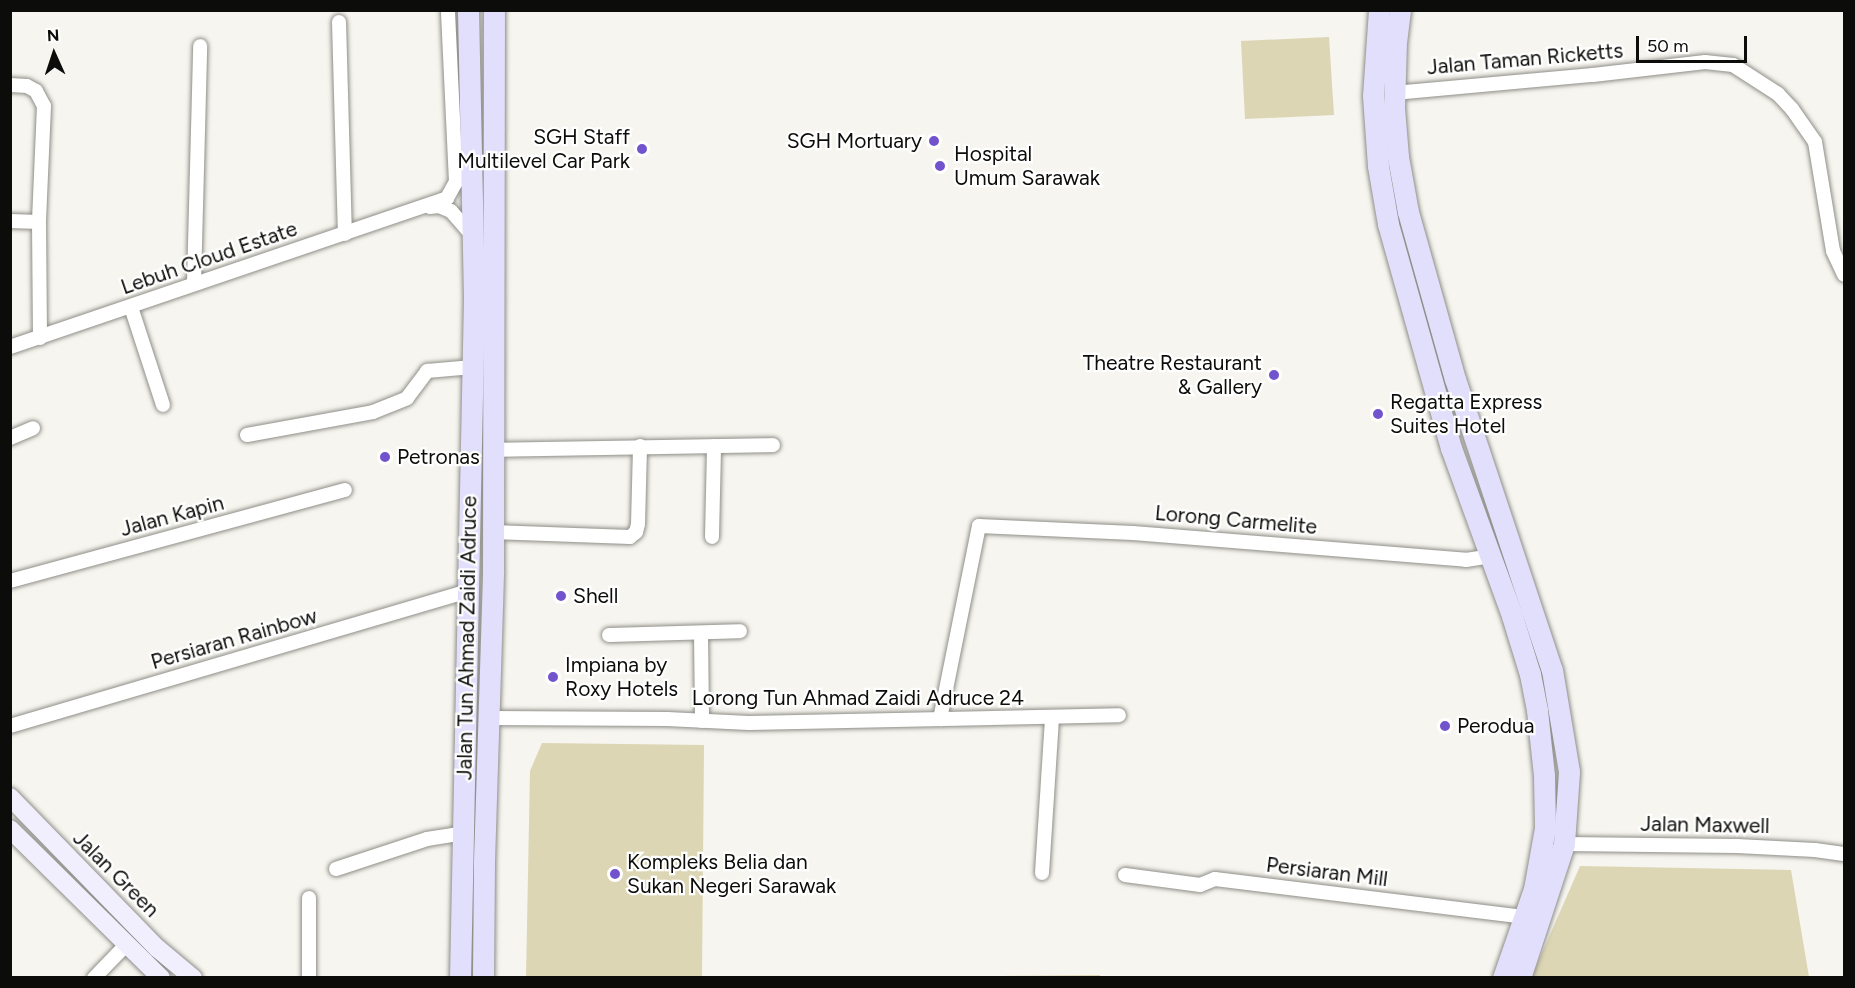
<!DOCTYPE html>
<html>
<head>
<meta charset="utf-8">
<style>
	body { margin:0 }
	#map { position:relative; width:1855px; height:988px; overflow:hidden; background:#f6f5ef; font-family:Figtree,sans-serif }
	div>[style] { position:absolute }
	.green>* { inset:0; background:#dcd6b5 }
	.roads { filter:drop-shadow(0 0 2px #8f8e88) drop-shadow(0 0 2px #8f8e88) }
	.street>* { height:14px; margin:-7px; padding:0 7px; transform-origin:7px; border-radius:7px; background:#fff }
	.secondary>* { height:18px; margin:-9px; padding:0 9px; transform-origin:9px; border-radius:9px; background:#f1effe }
	.primary>* { height:21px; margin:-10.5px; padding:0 10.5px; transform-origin:10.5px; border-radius:10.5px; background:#e2dffc }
	.dots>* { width:16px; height:16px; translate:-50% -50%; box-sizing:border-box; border:3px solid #fff; border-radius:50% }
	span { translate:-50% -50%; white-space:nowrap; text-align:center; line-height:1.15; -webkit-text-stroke:4.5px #fff; paint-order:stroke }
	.street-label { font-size:21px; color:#0c0c0a }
	.poi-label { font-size:21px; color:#0c0c0a }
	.right { translate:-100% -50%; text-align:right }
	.left { translate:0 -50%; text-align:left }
	.frame { position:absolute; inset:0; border:12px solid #0c0c0a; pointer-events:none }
	.north { position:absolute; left:24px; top:24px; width:60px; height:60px; -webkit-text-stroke:4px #fff; paint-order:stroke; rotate:357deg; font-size:16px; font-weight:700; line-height:24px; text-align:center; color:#0c0c0a }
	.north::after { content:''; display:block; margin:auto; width:21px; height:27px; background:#0c0c0a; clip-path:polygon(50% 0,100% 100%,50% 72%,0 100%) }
	.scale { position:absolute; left:1636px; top:36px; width:111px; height:27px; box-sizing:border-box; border:3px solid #0c0c0a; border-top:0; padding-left:8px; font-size:18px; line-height:21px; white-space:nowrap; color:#0c0c0a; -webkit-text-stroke:4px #fff; paint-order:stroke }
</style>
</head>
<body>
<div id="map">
	<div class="green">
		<i style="clip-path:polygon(1329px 37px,1334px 115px,1245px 119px,1241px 41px)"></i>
		<i style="clip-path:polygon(542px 743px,704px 745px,702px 977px,526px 977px,530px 771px)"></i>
		<i style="clip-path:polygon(1580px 866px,1791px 870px,1809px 977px,1531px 978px)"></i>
		<i style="clip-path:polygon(1100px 975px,1100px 978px,1001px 977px,1002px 976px)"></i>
	</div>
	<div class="roads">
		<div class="street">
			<i style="left:339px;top:22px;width:212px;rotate:88.4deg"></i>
			<i style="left:10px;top:85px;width:17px;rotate:3deg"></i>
			<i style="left:27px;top:86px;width:10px;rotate:29deg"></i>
			<i style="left:36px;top:91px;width:17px;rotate:62deg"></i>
			<i style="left:44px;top:106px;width:116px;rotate:92.5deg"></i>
			<i style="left:39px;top:222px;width:116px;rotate:89.5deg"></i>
			<i style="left:1394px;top:93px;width:200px;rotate:-5.2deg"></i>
			<i style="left:1593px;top:75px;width:113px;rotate:-6.6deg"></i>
			<i style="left:1705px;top:62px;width:28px;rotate:6deg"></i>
			<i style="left:1733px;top:65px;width:54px;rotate:32.8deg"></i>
			<i style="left:1778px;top:94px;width:21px;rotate:47deg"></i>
			<i style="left:1792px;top:109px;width:40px;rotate:55.1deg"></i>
			<i style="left:1815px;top:142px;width:110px;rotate:80.6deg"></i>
			<i style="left:1833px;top:251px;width:26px;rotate:65deg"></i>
			<i style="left:430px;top:207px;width:9px;rotate:-6deg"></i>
			<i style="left:439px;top:206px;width:13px;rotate:23deg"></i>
			<i style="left:451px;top:211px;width:33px;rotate:49deg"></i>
			<i style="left:10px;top:221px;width:29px;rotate:2deg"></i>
			<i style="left:194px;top:283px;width:237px;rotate:-88.5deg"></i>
			<i style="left:131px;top:307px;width:103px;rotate:71.9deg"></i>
			<i style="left:10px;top:347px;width:462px;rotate:-18.8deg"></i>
			<i style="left:447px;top:198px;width:18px;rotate:-61deg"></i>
			<i style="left:456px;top:182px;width:172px;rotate:-92.7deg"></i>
			<i style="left:247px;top:435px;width:128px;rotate:-10.3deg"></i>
			<i style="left:373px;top:412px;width:37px;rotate:-22deg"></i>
			<i style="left:407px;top:398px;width:34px;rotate:-53deg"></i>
			<i style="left:427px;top:371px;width:46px;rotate:-5deg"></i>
			<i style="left:10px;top:438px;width:25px;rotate:-23deg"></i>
			<i style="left:492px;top:450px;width:281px;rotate:-1deg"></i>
			<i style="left:492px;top:532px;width:138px;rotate:2.1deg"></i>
			<i style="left:630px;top:537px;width:8px;rotate:-40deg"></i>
			<i style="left:636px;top:532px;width:8px;rotate:-76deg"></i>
			<i style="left:638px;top:524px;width:78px;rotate:-88.5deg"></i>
			<i style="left:712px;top:537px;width:91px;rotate:-88.7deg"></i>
			<i style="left:10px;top:581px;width:347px;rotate:-15.2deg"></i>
			<i style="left:701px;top:633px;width:88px;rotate:89.3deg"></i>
			<i style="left:609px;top:635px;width:131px;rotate:-1.7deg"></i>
			<i style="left:489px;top:718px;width:178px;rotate:0.3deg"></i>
			<i style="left:667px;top:719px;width:82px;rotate:2.8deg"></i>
			<i style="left:749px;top:723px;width:370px;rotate:-1.2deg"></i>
			<i style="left:940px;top:719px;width:197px;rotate:-78.6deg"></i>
			<i style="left:979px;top:526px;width:154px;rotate:2.6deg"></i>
			<i style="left:1133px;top:533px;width:334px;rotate:4.6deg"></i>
			<i style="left:1466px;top:560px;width:24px;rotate:-9deg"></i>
			<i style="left:10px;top:726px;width:477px;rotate:-16.4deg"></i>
			<i style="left:1564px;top:844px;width:173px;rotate:0.7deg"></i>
			<i style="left:1737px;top:846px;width:78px;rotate:2.9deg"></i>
			<i style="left:1815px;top:850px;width:29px;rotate:8deg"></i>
			<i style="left:336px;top:869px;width:96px;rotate:-18.2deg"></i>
			<i style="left:427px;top:839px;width:36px;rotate:-9deg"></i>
			<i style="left:1042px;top:873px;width:155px;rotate:-86.3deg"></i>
			<i style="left:1125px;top:875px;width:76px;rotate:7.6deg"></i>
			<i style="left:1200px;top:885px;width:16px;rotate:-22deg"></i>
			<i style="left:1215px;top:879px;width:311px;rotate:7deg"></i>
			<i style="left:94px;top:978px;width:46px;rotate:-45.9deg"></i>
			<i style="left:309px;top:978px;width:80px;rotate:-90deg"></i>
		</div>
		<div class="secondary">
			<i style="left:10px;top:797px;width:211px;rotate:45.8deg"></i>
			<i style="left:157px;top:948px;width:47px;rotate:39.8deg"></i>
			<i style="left:10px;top:829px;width:212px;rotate:44.6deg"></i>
		</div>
		<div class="primary">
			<i style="left:1379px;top:10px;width:86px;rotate:94deg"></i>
			<i style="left:1373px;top:96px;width:70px;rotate:85.9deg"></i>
			<i style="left:1378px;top:166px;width:59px;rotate:80.2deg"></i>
			<i style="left:1388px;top:224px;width:233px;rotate:74.3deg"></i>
			<i style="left:1451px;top:448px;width:179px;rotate:70deg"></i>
			<i style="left:1512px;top:616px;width:61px;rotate:72.8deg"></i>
			<i style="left:1530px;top:674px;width:37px;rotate:79deg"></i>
			<i style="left:1537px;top:710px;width:65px;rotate:83.9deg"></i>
			<i style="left:1544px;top:775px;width:53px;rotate:88.9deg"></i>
			<i style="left:1545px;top:828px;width:62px;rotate:100.2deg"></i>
			<i style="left:1534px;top:889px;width:94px;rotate:109.2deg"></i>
			<i style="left:1400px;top:10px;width:31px;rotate:97deg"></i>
			<i style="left:1396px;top:41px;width:67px;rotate:91.7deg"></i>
			<i style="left:1394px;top:108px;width:49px;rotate:85.3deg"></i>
			<i style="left:1398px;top:157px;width:56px;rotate:79.7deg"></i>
			<i style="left:1408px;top:212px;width:173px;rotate:74.3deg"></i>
			<i style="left:1455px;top:379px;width:307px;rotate:71.6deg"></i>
			<i style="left:1552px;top:670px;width:103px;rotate:80.5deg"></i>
			<i style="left:1569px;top:772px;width:72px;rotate:94deg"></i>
			<i style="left:1564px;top:844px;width:141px;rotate:108.2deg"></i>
			<i style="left:460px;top:978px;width:681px;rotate:-88.82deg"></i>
			<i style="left:474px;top:297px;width:287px;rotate:-91.2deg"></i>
			<i style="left:483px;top:978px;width:117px;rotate:-89.5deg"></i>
			<i style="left:484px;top:861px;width:291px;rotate:-88.2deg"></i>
			<i style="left:493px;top:570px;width:560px;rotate:-89.9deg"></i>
		</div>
	</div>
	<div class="dots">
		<i style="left:934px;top:141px;background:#7153cd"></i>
		<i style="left:642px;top:149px;background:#7153cd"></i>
		<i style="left:940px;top:166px;background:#7153cd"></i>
		<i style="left:1274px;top:375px;background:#7153cd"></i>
		<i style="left:1378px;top:414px;background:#7153cd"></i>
		<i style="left:385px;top:457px;background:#7153cd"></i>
		<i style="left:561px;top:596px;background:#7153cd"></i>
		<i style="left:553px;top:677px;background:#7153cd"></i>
		<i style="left:1445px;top:726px;background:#7153cd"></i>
		<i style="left:615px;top:874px;background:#7153cd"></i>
	</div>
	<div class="street-label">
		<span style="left:1525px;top:59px;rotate:-5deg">Jalan Taman Ricketts</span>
		<span style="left:209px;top:258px;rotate:-19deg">Lebuh Cloud Estate</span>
		<span style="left:172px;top:516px;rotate:-15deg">Jalan Kapin</span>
		<span style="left:1236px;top:520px;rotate:5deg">Lorong Carmelite</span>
		<span style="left:467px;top:638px;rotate:-89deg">Jalan Tun Ahmad Zaidi Adruce</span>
		<span style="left:234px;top:639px;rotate:-16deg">Persiaran Rainbow</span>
		<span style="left:858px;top:698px">Lorong Tun Ahmad Zaidi Adruce 24</span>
		<span style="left:1705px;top:825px;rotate:1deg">Jalan Maxwell</span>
		<span style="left:1327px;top:872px;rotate:7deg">Persiaran Mill</span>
		<span style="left:116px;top:874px;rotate:45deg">Jalan Green</span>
	</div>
	<div class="poi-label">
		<span class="right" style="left:630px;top:149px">SGH Staff<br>Multilevel Car Park</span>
		<span class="right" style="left:922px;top:141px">SGH Mortuary</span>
		<span class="left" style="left:954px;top:166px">Hospital<br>Umum Sarawak</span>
		<span class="right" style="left:1262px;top:375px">Theatre Restaurant<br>&amp; Gallery</span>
		<span class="left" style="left:1390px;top:414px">Regatta Express<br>Suites Hotel</span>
		<span class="left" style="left:397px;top:457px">Petronas</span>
		<span class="left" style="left:573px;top:596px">Shell</span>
		<span class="left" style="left:565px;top:677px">Impiana by<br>Roxy Hotels</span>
		<span class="left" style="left:1457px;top:726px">Perodua</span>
		<span class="left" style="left:627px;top:874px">Kompleks Belia dan<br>Sukan Negeri Sarawak</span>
	</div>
	<div class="frame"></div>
	<div class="north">N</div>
	<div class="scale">50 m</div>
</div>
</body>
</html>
